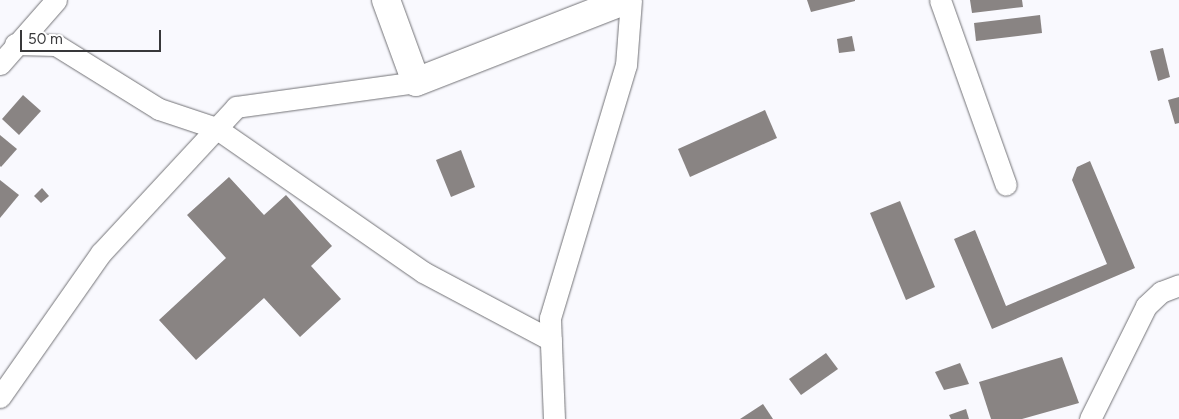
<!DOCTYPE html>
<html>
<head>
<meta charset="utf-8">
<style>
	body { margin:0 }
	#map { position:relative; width:1179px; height:419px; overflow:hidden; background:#f9f9fe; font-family:Figtree,sans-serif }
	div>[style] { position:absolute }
	.building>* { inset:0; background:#898483 }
	.roads { filter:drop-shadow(0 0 1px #727276) drop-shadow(0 0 1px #727276) }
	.minor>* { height:21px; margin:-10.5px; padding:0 10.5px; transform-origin:10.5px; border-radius:10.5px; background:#fff }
	.secondary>* { height:28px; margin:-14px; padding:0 14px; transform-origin:14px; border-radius:14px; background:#fff }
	span { translate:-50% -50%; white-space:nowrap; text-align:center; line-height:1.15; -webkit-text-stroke:4.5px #fff; paint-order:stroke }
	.scale { position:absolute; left:20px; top:30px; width:141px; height:22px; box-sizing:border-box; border:2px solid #38383a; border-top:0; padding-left:6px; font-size:15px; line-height:18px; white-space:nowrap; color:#38383a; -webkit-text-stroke:4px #fff; paint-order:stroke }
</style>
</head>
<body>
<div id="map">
	<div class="building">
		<i style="clip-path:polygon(807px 0,855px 0,855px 1px,811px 12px)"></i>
		<i style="clip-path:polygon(970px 0,1022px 0,1023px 7px,972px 13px)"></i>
		<i style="clip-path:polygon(1040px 15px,1042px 33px,976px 41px,974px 23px)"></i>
		<i style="clip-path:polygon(852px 36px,855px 51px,839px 53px,837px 39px)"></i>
		<i style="clip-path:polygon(1163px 48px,1170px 77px,1158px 81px,1150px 51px)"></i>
		<i style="clip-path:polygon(23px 95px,41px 111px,19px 135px,2px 119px)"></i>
		<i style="clip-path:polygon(1179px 97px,1179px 123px,1175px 124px,1168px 100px)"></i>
		<i style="clip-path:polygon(765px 110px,777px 138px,690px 177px,678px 149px)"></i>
		<i style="clip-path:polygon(0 135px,17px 149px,1px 167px,0 166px)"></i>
		<i style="clip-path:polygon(461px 150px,475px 187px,451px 197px,436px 160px)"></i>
		<i style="clip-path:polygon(1090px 161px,1135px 268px,992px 329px,954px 239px,975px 230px,1006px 306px,1107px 264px,1072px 180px,1077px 167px)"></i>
		<i style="clip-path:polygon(229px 177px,264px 215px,286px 195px,332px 246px,311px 266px,341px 299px,300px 337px,264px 298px,196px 360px,159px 320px,226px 258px,187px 215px)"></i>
		<i style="clip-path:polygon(0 180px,19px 195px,0 218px)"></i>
		<i style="clip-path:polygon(42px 188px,49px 196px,41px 203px,34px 196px)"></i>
		<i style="clip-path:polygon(900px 201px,935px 287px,906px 300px,870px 213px)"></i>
		<i style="clip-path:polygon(826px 353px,838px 369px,801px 395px,789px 379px)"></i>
		<i style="clip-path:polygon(1062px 357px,1079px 403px,1022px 419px,991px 419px,979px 382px)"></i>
		<i style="clip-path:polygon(960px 363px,969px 384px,944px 390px,935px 372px)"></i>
		<i style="clip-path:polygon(763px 404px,773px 419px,740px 419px)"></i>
		<i style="clip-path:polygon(966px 409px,969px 419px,951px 419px,949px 415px)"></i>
	</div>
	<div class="roads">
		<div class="minor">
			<i style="left:940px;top:0;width:196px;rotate:70.4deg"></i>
			<i style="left:15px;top:44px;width:41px;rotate:1.4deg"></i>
			<i style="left:56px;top:45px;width:121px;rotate:31.9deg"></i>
			<i style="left:159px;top:109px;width:60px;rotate:18.4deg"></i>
			<i style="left:216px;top:128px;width:252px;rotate:34.8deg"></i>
			<i style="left:423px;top:272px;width:145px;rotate:28deg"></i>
			<i style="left:0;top:64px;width:85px;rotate:-48.8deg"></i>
			<i style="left:0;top:397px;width:176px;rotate:-55deg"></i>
			<i style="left:101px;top:253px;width:199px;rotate:-47.2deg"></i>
			<i style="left:236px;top:107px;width:182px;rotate:-7.9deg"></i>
			<i style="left:554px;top:419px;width:101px;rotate:-92.3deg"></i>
			<i style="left:550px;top:318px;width:264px;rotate:-73.3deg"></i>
			<i style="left:626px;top:65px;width:65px;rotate:-85.6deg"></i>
			<i style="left:1090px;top:419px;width:126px;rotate:-63.6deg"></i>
			<i style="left:1146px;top:306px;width:21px;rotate:-43deg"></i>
			<i style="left:1161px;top:292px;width:19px;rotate:-21deg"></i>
		</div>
		<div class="secondary">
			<i style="left:386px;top:0;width:87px;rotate:69.9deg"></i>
			<i style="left:416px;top:82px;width:225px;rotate:-21.3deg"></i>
		</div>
	</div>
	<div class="scale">50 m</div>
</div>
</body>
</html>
